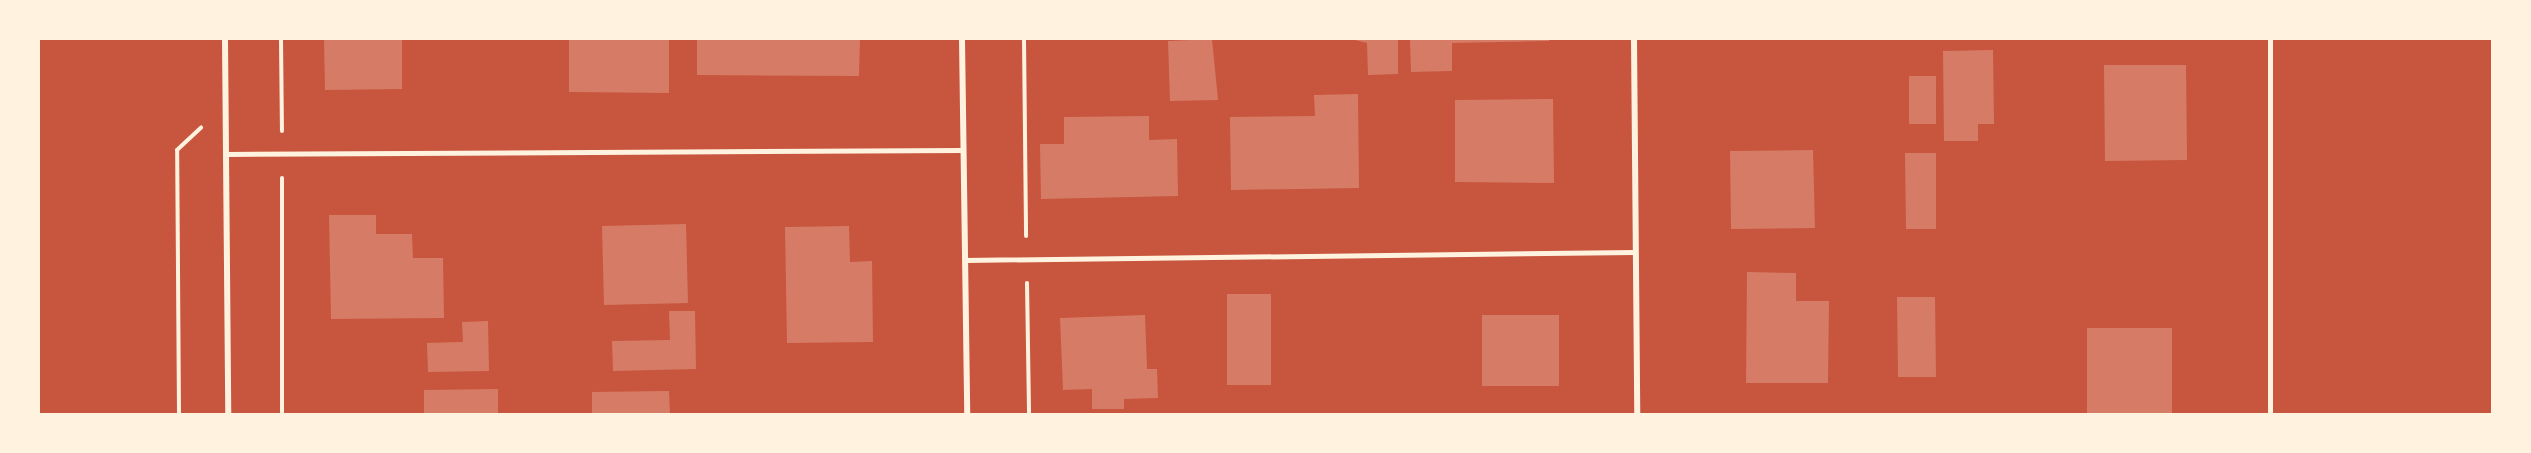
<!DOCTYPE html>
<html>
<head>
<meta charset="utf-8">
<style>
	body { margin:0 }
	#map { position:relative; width:2531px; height:453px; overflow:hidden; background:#c8553d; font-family:"DM Sans",sans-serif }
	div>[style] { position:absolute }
	.building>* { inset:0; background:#d67c66 }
	.path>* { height:4px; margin:-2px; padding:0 2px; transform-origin:2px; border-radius:2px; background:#fff3e0 }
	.service>* { height:4.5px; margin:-2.25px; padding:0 2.25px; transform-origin:2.25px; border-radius:2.25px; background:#fff3e0 }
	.minor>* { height:6px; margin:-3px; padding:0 3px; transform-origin:3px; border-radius:3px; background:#fff3e0 }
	span { translate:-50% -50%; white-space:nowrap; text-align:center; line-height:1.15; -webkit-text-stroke:6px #fff3e0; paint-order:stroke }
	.frame { position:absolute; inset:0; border:40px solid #fff3e0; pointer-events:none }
</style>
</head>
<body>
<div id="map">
	<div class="building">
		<i style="clip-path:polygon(324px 39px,402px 39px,402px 89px,325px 90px)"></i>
		<i style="clip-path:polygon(569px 39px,669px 39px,669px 93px,569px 92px)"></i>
		<i style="clip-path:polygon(697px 39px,860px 39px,859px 76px,697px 75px)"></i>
		<i style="clip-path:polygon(1212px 39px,1218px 100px,1170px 101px,1168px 41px)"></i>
		<i style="clip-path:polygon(1351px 39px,1398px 39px,1398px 74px,1368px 75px,1367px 43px)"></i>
		<i style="clip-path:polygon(1410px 39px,1549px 39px,1549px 41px,1452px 43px,1452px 71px,1411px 72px)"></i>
		<i style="clip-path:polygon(1993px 50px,1994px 124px,1978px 124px,1978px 141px,1944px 141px,1943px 51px)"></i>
		<i style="clip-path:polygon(2104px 65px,2186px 65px,2187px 160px,2105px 161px)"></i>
		<i style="clip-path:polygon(1909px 76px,1936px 76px,1936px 124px,1909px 124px)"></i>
		<i style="clip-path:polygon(1358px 94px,1359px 188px,1231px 190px,1230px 117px,1315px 116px,1314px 95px)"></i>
		<i style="clip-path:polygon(1553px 99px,1554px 183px,1455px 182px,1455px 100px)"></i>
		<i style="clip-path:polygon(1149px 116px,1149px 140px,1177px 139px,1178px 196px,1041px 199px,1040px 144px,1064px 144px,1064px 117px)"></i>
		<i style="clip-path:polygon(1813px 150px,1815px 228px,1731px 229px,1730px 151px)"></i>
		<i style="clip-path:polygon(1905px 153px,1936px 153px,1936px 229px,1906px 229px)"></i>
		<i style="clip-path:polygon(329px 215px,376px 215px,376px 234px,412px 234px,413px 258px,443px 258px,444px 318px,331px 319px)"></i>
		<i style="clip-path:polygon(686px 224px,688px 303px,604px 305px,602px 226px)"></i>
		<i style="clip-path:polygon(849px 226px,850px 262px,872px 261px,873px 342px,787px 343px,785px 227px)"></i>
		<i style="clip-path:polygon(1747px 272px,1796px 273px,1796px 301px,1829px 301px,1828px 383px,1746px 383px)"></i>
		<i style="clip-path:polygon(1227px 294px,1271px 294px,1271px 385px,1227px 385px)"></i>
		<i style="clip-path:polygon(1897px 297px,1935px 297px,1936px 377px,1898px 377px)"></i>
		<i style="clip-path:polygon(669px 311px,695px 311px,696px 369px,613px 371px,612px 341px,670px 340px)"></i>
		<i style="clip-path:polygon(1145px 315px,1147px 369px,1157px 369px,1158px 398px,1124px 399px,1124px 409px,1092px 409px,1092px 389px,1063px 390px,1060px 318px)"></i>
		<i style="clip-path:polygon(1482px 315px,1559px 315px,1559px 386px,1482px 386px)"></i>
		<i style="clip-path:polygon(488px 321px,489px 371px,428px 372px,427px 343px,463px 342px,462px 322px)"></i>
		<i style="clip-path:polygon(2087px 328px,2172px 328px,2172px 414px,2087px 414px)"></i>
		<i style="clip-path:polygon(498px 389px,498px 414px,424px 414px,424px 390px)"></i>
		<i style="clip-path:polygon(669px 391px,670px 414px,592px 414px,592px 392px)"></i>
	</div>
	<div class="path">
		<i style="left:281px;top:39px;width:92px;rotate:89.4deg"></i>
		<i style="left:1024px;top:39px;width:197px;rotate:89.4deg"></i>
		<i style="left:282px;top:178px;width:236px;rotate:90deg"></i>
		<i style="left:1027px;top:283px;width:131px;rotate:89.1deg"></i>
		<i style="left:179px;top:414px;width:264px;rotate:-90.4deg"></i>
		<i style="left:177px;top:150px;width:33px;rotate:-43deg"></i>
	</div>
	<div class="service">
		<i style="left:226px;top:154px;width:737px;rotate:-0.31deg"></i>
		<i style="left:965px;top:260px;width:670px;rotate:-0.68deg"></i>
		<i style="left:2270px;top:414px;width:375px;rotate:-90deg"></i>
	</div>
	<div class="minor">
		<i style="left:225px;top:39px;width:375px;rotate:89.5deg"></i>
		<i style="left:962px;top:39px;width:375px;rotate:89.2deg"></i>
		<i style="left:1634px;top:39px;width:375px;rotate:89.5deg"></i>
	</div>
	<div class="frame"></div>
</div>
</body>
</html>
